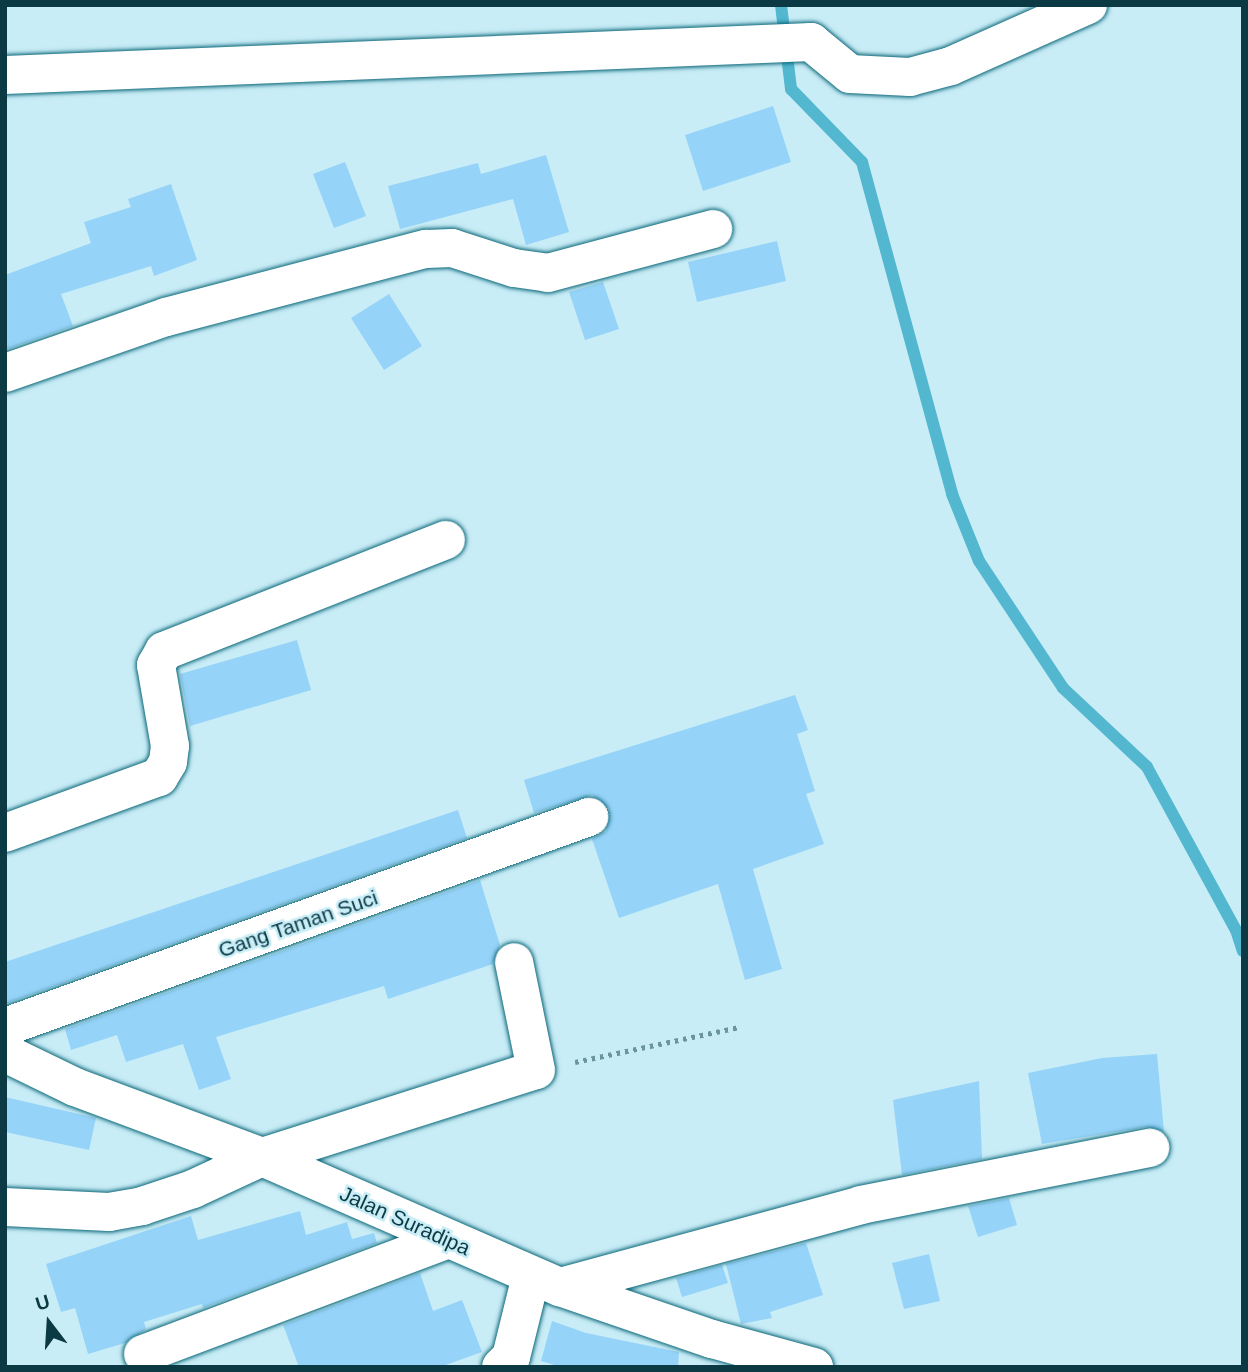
<!DOCTYPE html>
<html>
<head>
<meta charset="utf-8">
<style>
	body { margin:0 }
	#map { position:relative; width:1248px; height:1372px; overflow:hidden; background:#c8edf7; font-family:Arial,sans-serif }
	div>[style] { position:absolute }
	.stream>* { height:12px; margin:-6px; padding:0 6px; transform-origin:6px; border-radius:6px; background:#52b7cf }
	.building>* { inset:0; background:#96d3f8 }
	.path>* { height:4.5px; margin-top:-2.25px; transform-origin:0; background:repeating-linear-gradient(90deg,#6a949e 0 3.5px,transparent 0 8.5px) }
	.roads { filter:drop-shadow(0 0 2px #0b6779) drop-shadow(0 0 2px #0b6779) }
	.minor>* { height:38px; margin:-19px; padding:0 19px; transform-origin:19px; border-radius:19px; background:#fff }
	.tertiary>* { height:38px; margin:-19px; padding:0 19px; transform-origin:19px; border-radius:19px; background:#fff }
	span { translate:-50% -50%; white-space:nowrap; text-align:center; line-height:1.15; -webkit-text-stroke:5px #c8edf7; paint-order:stroke }
	.street-label { font-size:21px; color:#0c3a44 }
	.frame { position:absolute; inset:0; border:7px solid #0c3a44; pointer-events:none }
	.north { position:absolute; left:14px; top:1288px; width:70px; height:70px; -webkit-text-stroke:5px #c8edf7; paint-order:stroke; rotate:343deg; font-size:19px; font-weight:700; line-height:28px; text-align:center; color:#0c3a44 }
	.north::after { content:''; display:block; margin:auto; width:24px; height:32px; background:#0c3a44; clip-path:polygon(50% 0,100% 100%,50% 72%,0 100%) }
</style>
</head>
<body>
<div id="map">
	<div class="stream">
		<i style="left:781px;top:5px;width:85px;rotate:83.2deg"></i>
		<i style="left:791px;top:89px;width:102px;rotate:45.8deg"></i>
		<i style="left:862px;top:162px;width:344px;rotate:74.8deg"></i>
		<i style="left:952px;top:494px;width:72px;rotate:68.1deg"></i>
		<i style="left:979px;top:561px;width:152px;rotate:56.5deg"></i>
		<i style="left:1063px;top:688px;width:115px;rotate:43.2deg"></i>
		<i style="left:1147px;top:767px;width:186px;rotate:61.4deg"></i>
		<i style="left:1236px;top:930px;width:22px;rotate:72deg"></i>
	</div>
	<div class="building">
		<i style="clip-path:polygon(773px 106px,791px 162px,703px 191px,685px 135px)"></i>
		<i style="clip-path:polygon(546px 155px,569px 232px,526px 245px,513px 199px,400px 229px,388px 186px,478px 163px,481px 174px)"></i>
		<i style="clip-path:polygon(345px 162px,366px 216px,334px 228px,313px 174px)"></i>
		<i style="clip-path:polygon(171px 184px,197px 260px,154px 276px,151px 266px,61px 294px,73px 326px,5px 350px,5px 275px,91px 243px,84px 222px,131px 207px,128px 199px)"></i>
		<i style="clip-path:polygon(777px 241px,786px 281px,697px 302px,688px 262px)"></i>
		<i style="clip-path:polygon(603px 282px,619px 329px,585px 340px,569px 292px)"></i>
		<i style="clip-path:polygon(389px 294px,422px 346px,384px 370px,351px 318px)"></i>
		<i style="clip-path:polygon(297px 640px,311px 690px,190px 726px,180px 674px)"></i>
		<i style="clip-path:polygon(795px 695px,808px 730px,797px 734px,815px 791px,806px 794px,824px 844px,753px 869px,782px 969px,745px 980px,718px 884px,619px 918px,592px 839px,606px 831px,609px 809px,592px 795px,534px 813px,524px 780px)"></i>
		<i style="clip-path:polygon(458px 810px,467px 838px,5px 1004px,5px 962px)"></i>
		<i style="clip-path:polygon(480px 880px,500px 945px,493px 964px,388px 999px,384px 986px,216px 1037px,231px 1079px,199px 1090px,183px 1044px,126px 1062px,117px 1035px,71px 1050px,65px 1029px)"></i>
		<i style="clip-path:polygon(1157px 1054px,1164px 1132px,1146px 1127px,1042px 1144px,1028px 1073px,1102px 1058px)"></i>
		<i style="clip-path:polygon(979px 1081px,982px 1159px,902px 1175px,893px 1100px)"></i>
		<i style="clip-path:polygon(5px 1097px,96px 1118px,89px 1150px,5px 1132px)"></i>
		<i style="clip-path:polygon(1009px 1198px,1017px 1225px,978px 1237px,968px 1206px)"></i>
		<i style="clip-path:polygon(300px 1211px,306px 1235px,347px 1222px,352px 1239px,374px 1233px,377px 1243px,203px 1308px,202px 1304px,144px 1322px,146px 1329px,125px 1343px,88px 1354px,75px 1308px,61px 1312px,46px 1264px,191px 1216px,198px 1240px)"></i>
		<i style="clip-path:polygon(806px 1243px,823px 1295px,770px 1312px,772px 1318px,741px 1324px,726px 1264px)"></i>
		<i style="clip-path:polygon(929px 1254px,940px 1301px,904px 1309px,892px 1263px)"></i>
		<i style="clip-path:polygon(722px 1265px,728px 1283px,682px 1297px,676px 1278px)"></i>
		<i style="clip-path:polygon(420px 1273px,433px 1311px,462px 1300px,482px 1352px,440px 1367px,299px 1367px,283px 1325px)"></i>
		<i style="clip-path:polygon(552px 1321px,586px 1333px,679px 1352px,678px 1367px,561px 1367px,541px 1361px)"></i>
	</div>
	<div class="path">
		<i style="left:575px;top:1062px;width:168px;rotate:-12deg"></i>
	</div>
	<div class="roads">
		<div class="minor">
			<i style="left:5px;top:75px;width:807px;rotate:-2.34deg"></i>
			<i style="left:811px;top:42px;width:50px;rotate:39.4deg"></i>
			<i style="left:850px;top:74px;width:60px;rotate:2.9deg"></i>
			<i style="left:910px;top:77px;width:42px;rotate:-15deg"></i>
			<i style="left:951px;top:66px;width:150px;rotate:-24deg"></i>
			<i style="left:5px;top:373px;width:170px;rotate:-19.2deg"></i>
			<i style="left:166px;top:317px;width:269px;rotate:-14.7deg"></i>
			<i style="left:426px;top:249px;width:26px;rotate:-2deg"></i>
			<i style="left:452px;top:248px;width:65px;rotate:17.9deg"></i>
			<i style="left:514px;top:268px;width:34px;rotate:8deg"></i>
			<i style="left:548px;top:273px;width:171px;rotate:-14.9deg"></i>
			<i style="left:5px;top:833px;width:164px;rotate:-20deg"></i>
			<i style="left:159px;top:777px;width:17px;rotate:-59deg"></i>
			<i style="left:168px;top:762px;width:16px;rotate:-83deg"></i>
			<i style="left:170px;top:746px;width:82px;rotate:-99.8deg"></i>
			<i style="left:156px;top:665px;width:16px;rotate:-60deg"></i>
			<i style="left:164px;top:651px;width:303px;rotate:-21.5deg"></i>
			<i style="left:5px;top:1027px;width:621px;rotate:-19.78deg"></i>
			<i style="left:5px;top:1207px;width:104px;rotate:2.8deg"></i>
			<i style="left:109px;top:1212px;width:34px;rotate:-10deg"></i>
			<i style="left:142px;top:1206px;width:54px;rotate:-18.4deg"></i>
			<i style="left:193px;top:1189px;width:76px;rotate:-24.9deg"></i>
			<i style="left:262px;top:1157px;width:287px;rotate:-17.6deg"></i>
			<i style="left:536px;top:1070px;width:110px;rotate:-101.5deg"></i>
			<i style="left:560px;top:1287px;width:312px;rotate:-15.2deg"></i>
			<i style="left:861px;top:1205px;width:295px;rotate:-11.2deg"></i>
			<i style="left:143px;top:1354px;width:324px;rotate:-20.6deg"></i>
			<i style="left:501px;top:1367px;width:14px;rotate:-45deg"></i>
			<i style="left:511px;top:1357px;width:83px;rotate:-76.1deg"></i>
		</div>
		<div class="tertiary">
			<i style="left:5px;top:1053px;width:78px;rotate:25.9deg"></i>
			<i style="left:75px;top:1087px;width:200px;rotate:20.5deg"></i>
			<i style="left:262px;top:1157px;width:325px;rotate:23.6deg"></i>
			<i style="left:560px;top:1287px;width:161px;rotate:18.9deg"></i>
			<i style="left:712px;top:1339px;width:106px;rotate:15.4deg"></i>
		</div>
	</div>
	<div class="street-label">
		<span style="left:298px;top:924px;rotate:-19deg">Gang Taman Suci</span>
		<span style="left:405px;top:1221px;rotate:24deg">Jalan Suradipa</span>
	</div>
	<div class="frame"></div>
	<div class="north">U</div>
</div>
</body>
</html>
